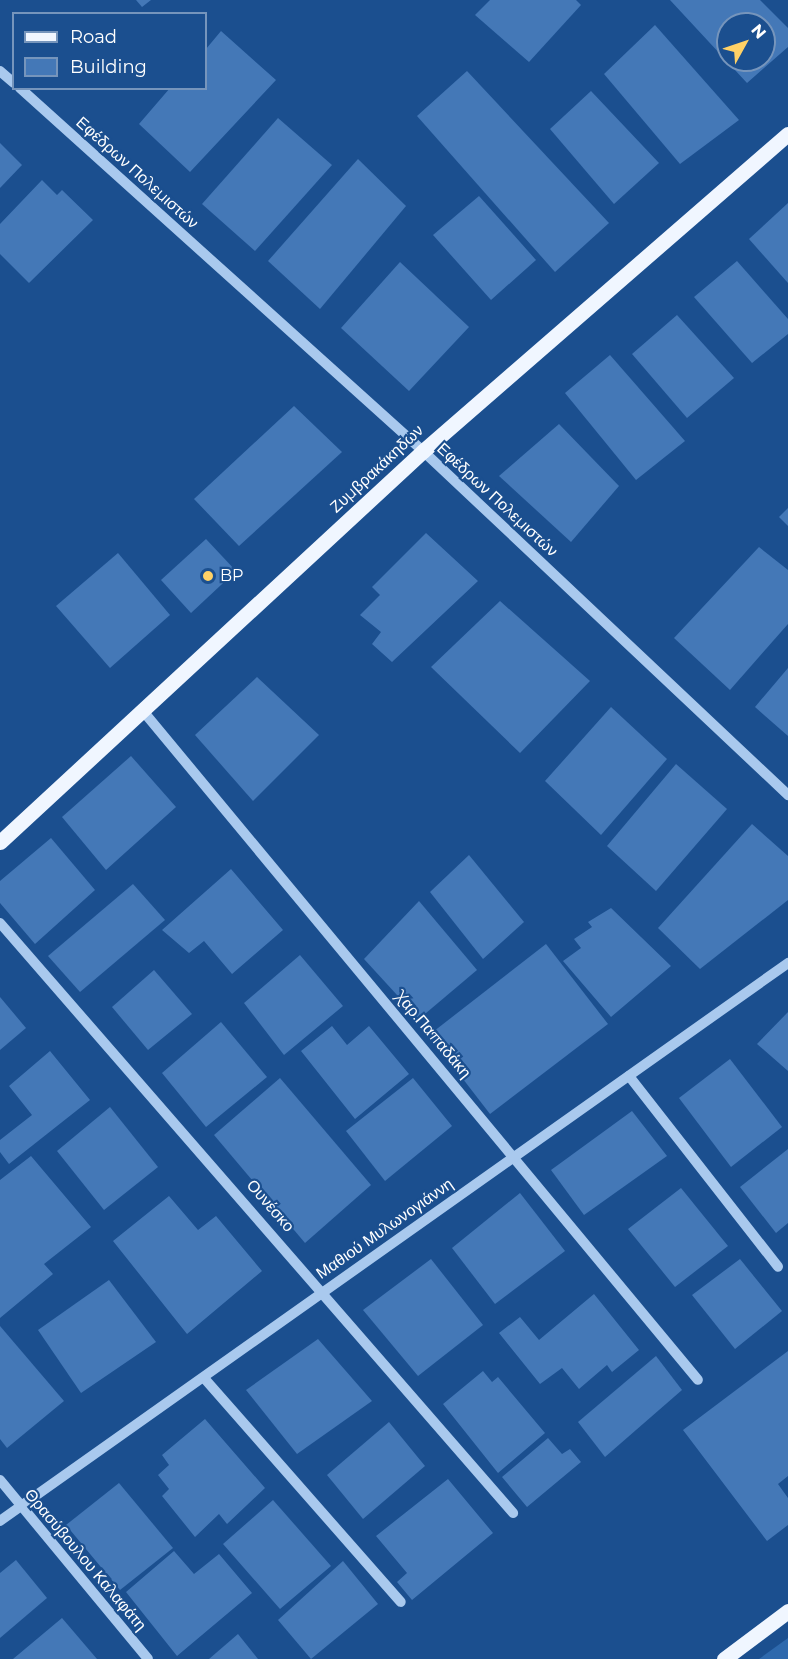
<!DOCTYPE html>
<html>
<head>
<meta charset="utf-8">
<style>
	body { margin:0 }
	#map { position:relative; width:788px; height:1659px; overflow:hidden; background:#1b4f8f; font-family:Montserrat,sans-serif }
	div>[style] { position:absolute }
	.green>* { inset:0; background:#2e69ad }
	.building>* { inset:0; background:#4478b7 }
	.minor>* { height:10px; margin:-5px; padding:0 5px; transform-origin:5px; border-radius:5px; background:#a9c9ee }
	.major>* { height:15px; margin:-7.5px; padding:0 7.5px; transform-origin:7.5px; border-radius:7.5px; background:#f0f6ff }
	.dots>* { width:16px; height:16px; translate:-50% -50%; box-sizing:border-box; border:3px solid #1b4f8f; border-radius:50% }
	span { translate:-50% -50%; white-space:nowrap; text-align:center; line-height:1.15; -webkit-text-stroke:4.5px #1b4f8f; paint-order:stroke }
	.street-label { font-size:16px; color:#fff }
	.poi-label { font-size:16px; color:#fff }
	.left { translate:0 -50%; text-align:left }
	.legend { position:absolute; left:12px; top:12px; width:195px; height:78px; box-sizing:border-box; background:#1b4f8f; border:2px solid #7695bc; margin:0; padding:8px 10px; list-style:none; font-size:18px; color:#fff }
	.legend li { display:flex; align-items:center; gap:12px; height:30px }
	.legend b { width:30px; border:2px solid #7695bc }
	.north { position:absolute; left:716px; top:12px; width:60px; height:60px; box-sizing:border-box; background:#1b4f8f; border:2px solid #7695bc; border-radius:50%; rotate:50deg; font-size:16px; font-weight:700; line-height:24px; text-align:center; color:#fff }
	.north::after { content:''; display:block; margin:auto; width:21px; height:27px; background:#ffd166; clip-path:polygon(50% 0,100% 100%,50% 72%,0 100%) }
</style>
</head>
<body>
<div id="map">
	<div class="green">
		<i style="clip-path:polygon(788px 1638px,788px 1659px,759px 1659px)"></i>
	</div>
	<div class="building">
		<i style="clip-path:polygon(136px 0,151px 0,142px 7px)"></i>
		<i style="clip-path:polygon(490px 0,576px 0,581px 5px,529px 62px,475px 15px)"></i>
		<i style="clip-path:polygon(evenodd,670px 0,760px 0,788px 28px,788px 47px,747px 83px,670px 0,728px 24px,764px 24px,764px 60px,728px 60px,728px 24px)"></i>
		<i style="clip-path:polygon(655px 25px,739px 120px,680px 164px,604px 74px)"></i>
		<i style="clip-path:polygon(221px 31px,276px 80px,190px 172px,139px 124px,170px 88px,206px 88px,206px 49px)"></i>
		<i style="clip-path:polygon(467px 71px,609px 223px,555px 272px,417px 116px)"></i>
		<i style="clip-path:polygon(591px 91px,659px 163px,614px 204px,550px 129px)"></i>
		<i style="clip-path:polygon(278px 118px,332px 165px,255px 251px,202px 204px)"></i>
		<i style="clip-path:polygon(0 143px,22px 165px,0 188px)"></i>
		<i style="clip-path:polygon(358px 159px,406px 206px,320px 309px,268px 261px)"></i>
		<i style="clip-path:polygon(42px 180px,57px 195px,62px 190px,93px 220px,29px 283px,0 254px,0 224px)"></i>
		<i style="clip-path:polygon(479px 196px,536px 260px,491px 300px,433px 235px)"></i>
		<i style="clip-path:polygon(788px 203px,788px 283px,749px 239px)"></i>
		<i style="clip-path:polygon(737px 261px,788px 319px,788px 334px,752px 363px,694px 297px)"></i>
		<i style="clip-path:polygon(400px 262px,469px 327px,409px 391px,341px 328px)"></i>
		<i style="clip-path:polygon(677px 315px,734px 378px,687px 418px,632px 354px)"></i>
		<i style="clip-path:polygon(610px 355px,685px 441px,636px 480px,565px 393px)"></i>
		<i style="clip-path:polygon(294px 406px,342px 452px,239px 546px,194px 499px)"></i>
		<i style="clip-path:polygon(559px 424px,619px 486px,571px 542px,499px 476px)"></i>
		<i style="clip-path:polygon(788px 508px,788px 526px,779px 517px)"></i>
		<i style="clip-path:polygon(426px 533px,478px 581px,392px 662px,372px 644px,381px 632px,360px 615px,380px 595px,372px 587px)"></i>
		<i style="clip-path:polygon(206px 539px,236px 571px,191px 613px,161px 580px)"></i>
		<i style="clip-path:polygon(759px 547px,788px 570px,788px 624px,730px 690px,674px 638px)"></i>
		<i style="clip-path:polygon(118px 553px,170px 615px,110px 668px,56px 606px)"></i>
		<i style="clip-path:polygon(500px 601px,590px 681px,520px 753px,431px 667px)"></i>
		<i style="clip-path:polygon(788px 668px,788px 736px,755px 707px)"></i>
		<i style="clip-path:polygon(257px 677px,319px 735px,253px 801px,195px 735px)"></i>
		<i style="clip-path:polygon(611px 707px,667px 759px,601px 835px,545px 781px)"></i>
		<i style="clip-path:polygon(131px 756px,176px 807px,106px 870px,62px 817px)"></i>
		<i style="clip-path:polygon(676px 764px,727px 809px,656px 891px,607px 846px)"></i>
		<i style="clip-path:polygon(752px 824px,788px 856px,788px 900px,700px 969px,658px 928px)"></i>
		<i style="clip-path:polygon(51px 838px,95px 890px,35px 944px,0 903px,0 881px)"></i>
		<i style="clip-path:polygon(469px 855px,524px 922px,483px 959px,430px 892px)"></i>
		<i style="clip-path:polygon(231px 869px,283px 930px,232px 974px,204px 941px,189px 953px,162px 930px)"></i>
		<i style="clip-path:polygon(133px 884px,165px 920px,80px 992px,48px 956px)"></i>
		<i style="clip-path:polygon(419px 901px,477px 970px,419px 1019px,364px 959px)"></i>
		<i style="clip-path:polygon(611px 908px,671px 966px,611px 1017px,563px 961px,581px 948px,574px 939px,592px 927px,588px 922px)"></i>
		<i style="clip-path:polygon(546px 944px,608px 1024px,490px 1114px,429px 1035px)"></i>
		<i style="clip-path:polygon(300px 955px,343px 1006px,284px 1055px,244px 1003px)"></i>
		<i style="clip-path:polygon(154px 970px,192px 1014px,148px 1050px,112px 1007px)"></i>
		<i style="clip-path:polygon(0 997px,26px 1028px,0 1050px)"></i>
		<i style="clip-path:polygon(788px 1012px,788px 1071px,757px 1044px)"></i>
		<i style="clip-path:polygon(221px 1022px,267px 1077px,206px 1127px,162px 1073px)"></i>
		<i style="clip-path:polygon(332px 1026px,347px 1045px,369px 1026px,409px 1074px,355px 1119px,301px 1051px)"></i>
		<i style="clip-path:polygon(50px 1051px,90px 1100px,9px 1164px,0 1152px,0 1140px,32px 1115px,9px 1086px)"></i>
		<i style="clip-path:polygon(730px 1059px,782px 1127px,731px 1167px,679px 1098px)"></i>
		<i style="clip-path:polygon(280px 1078px,371px 1185px,305px 1243px,214px 1135px)"></i>
		<i style="clip-path:polygon(413px 1078px,452px 1126px,385px 1181px,346px 1131px)"></i>
		<i style="clip-path:polygon(110px 1107px,158px 1167px,104px 1210px,57px 1151px)"></i>
		<i style="clip-path:polygon(632px 1111px,667px 1156px,584px 1215px,551px 1170px)"></i>
		<i style="clip-path:polygon(788px 1149px,788px 1223px,776px 1233px,740px 1187px)"></i>
		<i style="clip-path:polygon(31px 1156px,91px 1227px,44px 1264px,53px 1274px,0 1318px,0 1180px)"></i>
		<i style="clip-path:polygon(681px 1188px,728px 1246px,675px 1287px,628px 1229px)"></i>
		<i style="clip-path:polygon(520px 1193px,565px 1251px,495px 1304px,452px 1248px)"></i>
		<i style="clip-path:polygon(169px 1196px,198px 1230px,216px 1216px,262px 1271px,187px 1334px,113px 1241px)"></i>
		<i style="clip-path:polygon(431px 1259px,483px 1325px,418px 1376px,363px 1310px)"></i>
		<i style="clip-path:polygon(740px 1259px,782px 1311px,735px 1349px,692px 1295px)"></i>
		<i style="clip-path:polygon(109px 1280px,156px 1342px,81px 1393px,38px 1330px)"></i>
		<i style="clip-path:polygon(594px 1294px,639px 1350px,612px 1372px,607px 1365px,579px 1389px,562px 1368px,540px 1384px,499px 1333px,520px 1317px,539px 1340px)"></i>
		<i style="clip-path:polygon(0 1326px,64px 1401px,7px 1448px,0 1439px)"></i>
		<i style="clip-path:polygon(318px 1339px,372px 1401px,297px 1454px,246px 1390px)"></i>
		<i style="clip-path:polygon(788px 1351px,788px 1476px,778px 1484px,788px 1498px,788px 1525px,767px 1541px,683px 1430px)"></i>
		<i style="clip-path:polygon(656px 1356px,682px 1390px,605px 1457px,578px 1422px)"></i>
		<i style="clip-path:polygon(483px 1371px,492px 1382px,498px 1377px,545px 1433px,498px 1473px,443px 1404px)"></i>
		<i style="clip-path:polygon(205px 1419px,265px 1488px,227px 1524px,219px 1514px,195px 1537px,162px 1496px,169px 1489px,158px 1475px,169px 1465px,162px 1455px)"></i>
		<i style="clip-path:polygon(389px 1422px,425px 1466px,363px 1519px,327px 1475px)"></i>
		<i style="clip-path:polygon(548px 1438px,562px 1454px,570px 1449px,581px 1462px,527px 1507px,502px 1477px)"></i>
		<i style="clip-path:polygon(448px 1479px,493px 1533px,412px 1600px,397px 1582px,407px 1573px,376px 1536px)"></i>
		<i style="clip-path:polygon(119px 1483px,173px 1548px,120px 1590px,66px 1525px)"></i>
		<i style="clip-path:polygon(273px 1500px,331px 1566px,280px 1609px,223px 1544px)"></i>
		<i style="clip-path:polygon(174px 1551px,194px 1574px,219px 1554px,252px 1593px,177px 1656px,126px 1592px)"></i>
		<i style="clip-path:polygon(16px 1560px,47px 1598px,0 1638px,0 1573px)"></i>
		<i style="clip-path:polygon(343px 1561px,378px 1604px,311px 1659px,278px 1620px)"></i>
		<i style="clip-path:polygon(62px 1618px,97px 1659px,13px 1659px)"></i>
		<i style="clip-path:polygon(238px 1634px,258px 1659px,209px 1659px)"></i>
	</div>
	<div class="minor">
		<i style="left:0;top:71px;width:18px;rotate:41deg"></i>
		<i style="left:20px;top:88px;width:542px;rotate:42.01deg"></i>
		<i style="left:423px;top:451px;width:502px;rotate:43.3deg"></i>
		<i style="left:143px;top:711px;width:869px;rotate:50.32deg"></i>
		<i style="left:0;top:923px;width:782px;rotate:48.99deg"></i>
		<i style="left:629px;top:1076px;width:242px;rotate:52deg"></i>
		<i style="left:204px;top:1378px;width:298px;rotate:48.7deg"></i>
		<i style="left:0;top:1480px;width:232px;rotate:50.4deg"></i>
		<i style="left:0;top:1521px;width:966px;rotate:-35.3deg"></i>
	</div>
	<div class="major">
		<i style="left:0;top:842px;width:576px;rotate:-42.75deg"></i>
		<i style="left:423px;top:451px;width:483px;rotate:-41deg"></i>
		<i style="left:724px;top:1659px;width:80px;rotate:-36.9deg"></i>
	</div>
	<div class="dots">
		<i style="left:208px;top:576px;background:#ffd166"></i>
	</div>
	<div class="street-label">
		<span style="left:137px;top:173px;rotate:42deg">Εφέδρων Πολεμιστών</span>
		<span style="left:377px;top:469px;rotate:-43deg">Ζυμβρακάκηδων</span>
		<span style="left:497px;top:500px;rotate:43deg">Εφέδρων Πολεμιστών</span>
		<span style="left:433px;top:1035px;rotate:50deg">Χαρ.Παπαδάκη</span>
		<span style="left:270px;top:1206px;rotate:49deg">Ουνέσκο</span>
		<span style="left:385px;top:1229px;rotate:-35deg">Μαθιού Μυλωνογιάννη</span>
		<span style="left:85px;top:1560px;rotate:50deg">Θρασύβουλου Καλαφάτη</span>
	</div>
	<div class="poi-label">
		<span class="left" style="left:220px;top:576px">BP</span>
	</div>
	<ul class="legend">
	<li><b style="height:8px;background:#f0f6ff"></b>Road</li>
	<li><b style="height:16px;background:#4478b7"></b>Building</li>
	</ul>
	<div class="north">N</div>
</div>
</body>
</html>
